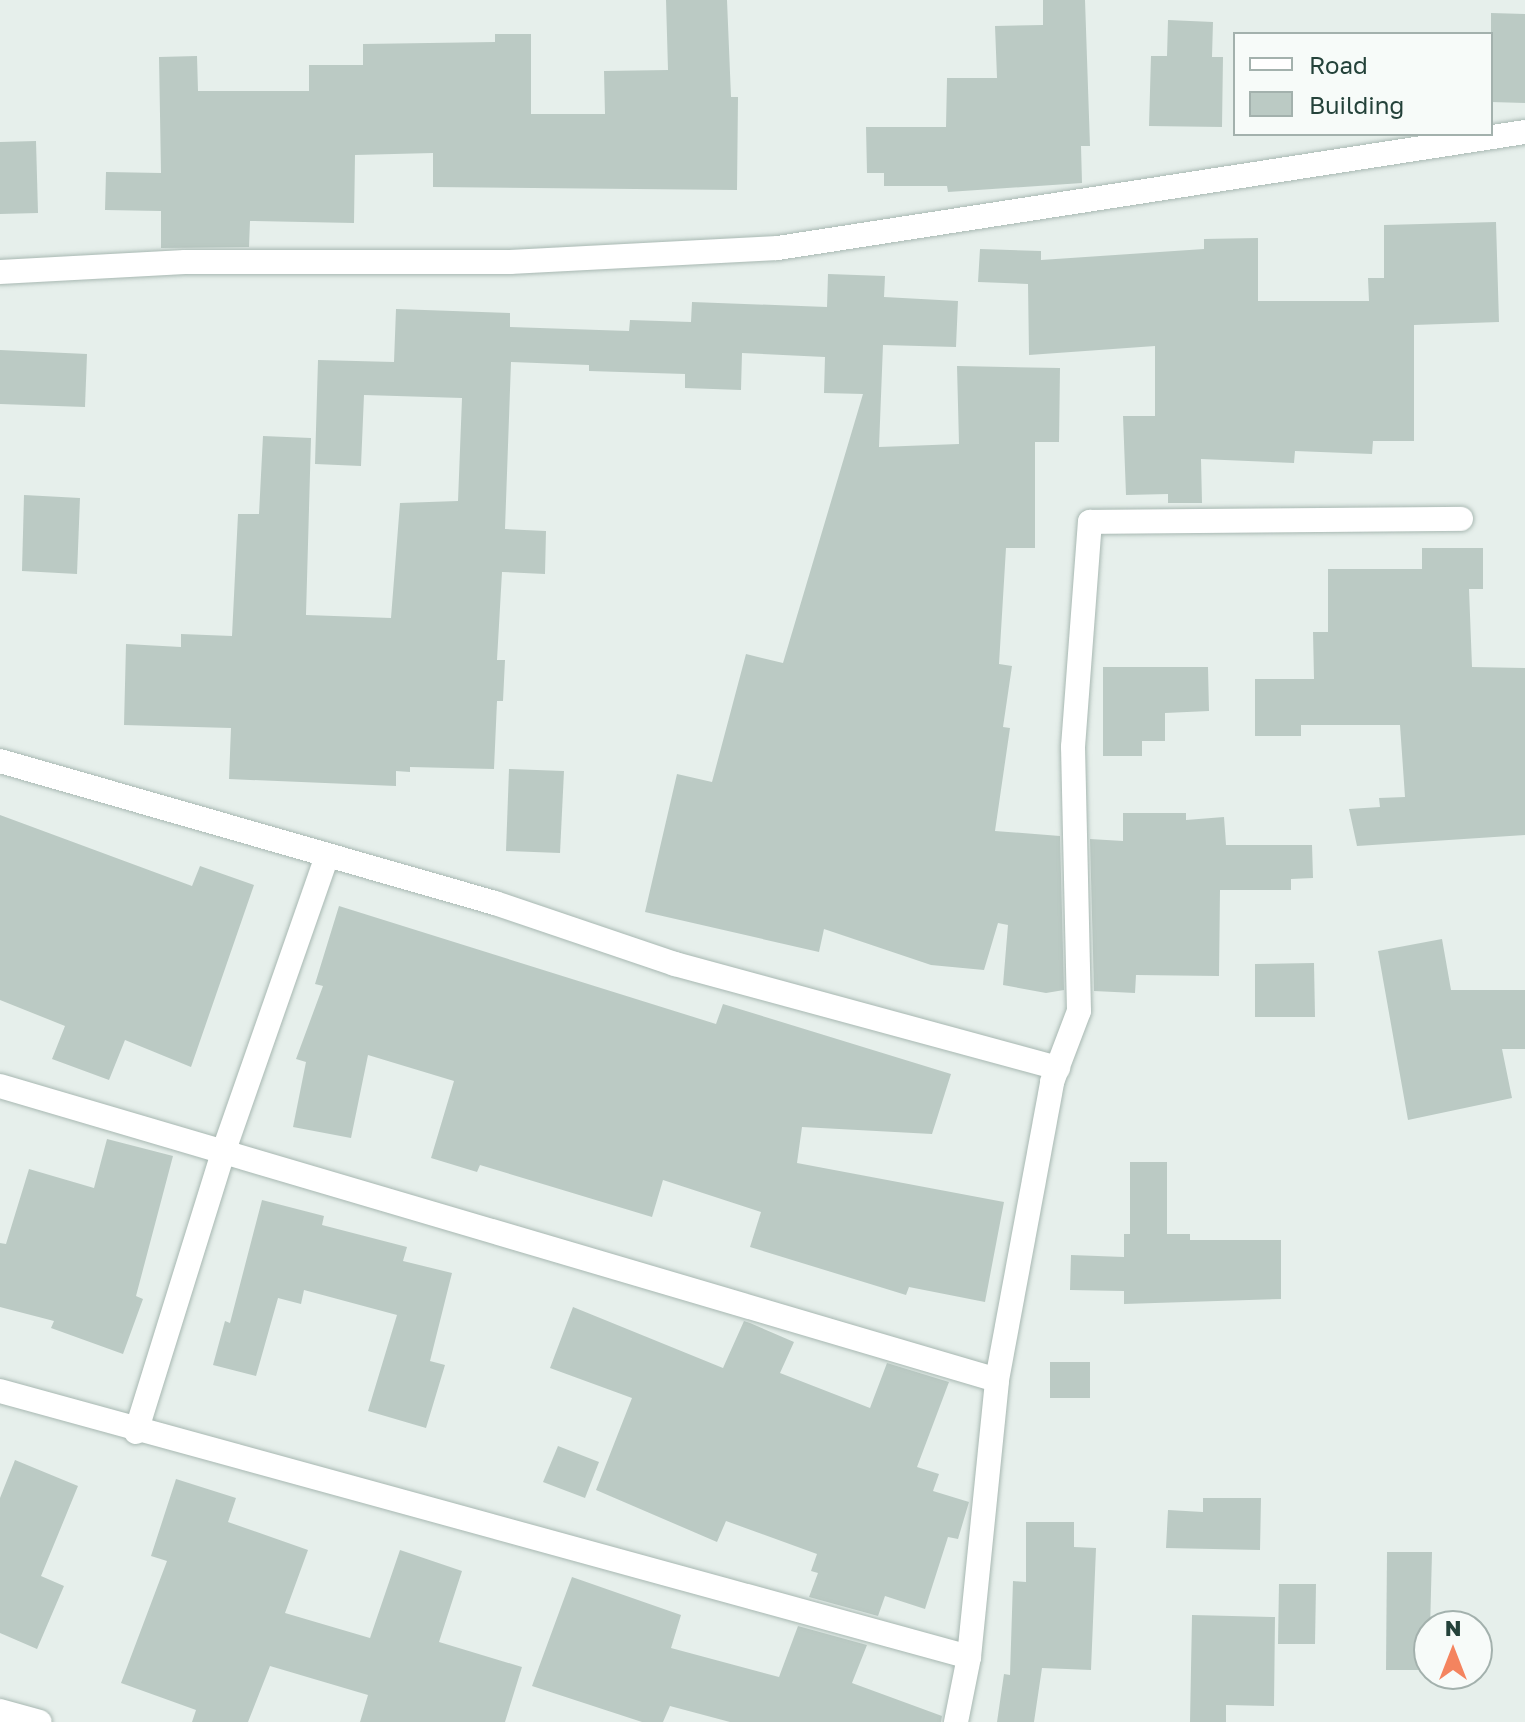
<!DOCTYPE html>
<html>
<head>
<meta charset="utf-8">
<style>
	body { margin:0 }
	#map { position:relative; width:1525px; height:1722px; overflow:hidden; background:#e6efeb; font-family:"Golos Text",sans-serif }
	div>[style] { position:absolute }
	.building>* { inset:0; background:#bbcac4 }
	.roads { filter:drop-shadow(0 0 2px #a8b8b2) drop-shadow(0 0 2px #a8b8b2) }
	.minor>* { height:24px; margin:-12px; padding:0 12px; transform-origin:12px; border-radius:12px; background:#fff }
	span { translate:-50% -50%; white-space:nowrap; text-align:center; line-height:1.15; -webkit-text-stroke:6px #f7fbf9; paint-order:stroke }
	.legend { position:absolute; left:1233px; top:32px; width:260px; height:104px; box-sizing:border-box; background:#f7fbf9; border:2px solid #a3b1ad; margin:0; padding:10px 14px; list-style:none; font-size:24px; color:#24423a }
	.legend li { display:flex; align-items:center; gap:16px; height:40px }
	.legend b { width:40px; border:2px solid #a3b1ad }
	.north { position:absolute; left:1413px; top:1610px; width:80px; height:80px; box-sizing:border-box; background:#f7fbf9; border:2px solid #a3b1ad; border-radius:50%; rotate:0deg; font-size:22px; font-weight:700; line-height:32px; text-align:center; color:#24423a }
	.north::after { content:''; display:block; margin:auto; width:28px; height:36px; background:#f4845f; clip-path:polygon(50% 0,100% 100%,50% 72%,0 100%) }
</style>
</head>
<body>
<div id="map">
	<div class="building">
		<i style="clip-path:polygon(666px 0,727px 0,731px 97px,738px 97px,737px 190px,433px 187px,433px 153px,355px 155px,354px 223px,250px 221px,249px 247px,161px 248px,161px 211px,105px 210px,106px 172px,161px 173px,159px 57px,197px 56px,198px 91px,309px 91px,309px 65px,363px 65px,363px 44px,495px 42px,495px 34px,531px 34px,531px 114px,605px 114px,604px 71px,668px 70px)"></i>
		<i style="clip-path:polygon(1043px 0,1085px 0,1090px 146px,1081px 146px,1082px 183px,948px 192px,947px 186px,884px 186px,884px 173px,867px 173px,866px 127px,946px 127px,947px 78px,997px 78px,995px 26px,1043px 25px)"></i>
		<i style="clip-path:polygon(1491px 13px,1525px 14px,1525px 103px,1491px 102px)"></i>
		<i style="clip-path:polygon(1168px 20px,1213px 22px,1212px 57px,1223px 57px,1222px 127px,1149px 126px,1151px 56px,1167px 56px)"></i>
		<i style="clip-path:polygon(36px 141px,38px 213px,0 214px,0 142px)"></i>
		<i style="clip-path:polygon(1496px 222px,1499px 322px,1414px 325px,1414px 441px,1373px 441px,1372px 454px,1295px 451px,1294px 463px,1201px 459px,1202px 503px,1168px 503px,1168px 494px,1126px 495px,1123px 416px,1155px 416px,1155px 346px,1029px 355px,1028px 284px,978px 282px,980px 249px,1041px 251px,1041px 260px,1204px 249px,1204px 239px,1258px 238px,1258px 301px,1369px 301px,1368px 278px,1384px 278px,1384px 225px)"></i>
		<i style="clip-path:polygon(828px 274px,885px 276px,884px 297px,958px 301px,956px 347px,883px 345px,879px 447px,959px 444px,957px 366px,1060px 368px,1059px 442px,1035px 442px,1035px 548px,1006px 548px,999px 664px,1012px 666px,1003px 727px,1010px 728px,995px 831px,1060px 836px,1064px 990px,1046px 993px,1003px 985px,1008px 925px,998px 923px,984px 970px,931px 965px,824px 929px,819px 952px,645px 912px,677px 774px,712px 782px,746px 654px,783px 663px,863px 394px,824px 393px,825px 357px,742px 353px,741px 390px,685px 388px,685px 374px,589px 371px,589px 365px,511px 362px,505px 529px,546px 531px,545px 574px,502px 572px,497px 660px,505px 660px,503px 701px,497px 701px,494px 769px,410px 767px,410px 772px,396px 771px,396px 786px,229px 779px,231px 728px,124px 725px,126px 644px,181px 647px,181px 634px,232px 636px,238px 514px,259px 514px,263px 436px,311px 438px,306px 615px,391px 618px,400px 503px,458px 501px,462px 398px,364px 395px,361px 466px,315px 464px,318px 360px,394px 362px,396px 309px,510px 313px,510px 327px,629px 331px,630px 320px,691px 322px,692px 302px,827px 307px)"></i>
		<i style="clip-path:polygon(0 350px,87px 354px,85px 407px,0 404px)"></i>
		<i style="clip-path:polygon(24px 495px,80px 498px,77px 574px,22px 571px)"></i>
		<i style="clip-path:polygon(1422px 548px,1483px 548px,1483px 589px,1469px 589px,1472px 667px,1525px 668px,1525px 835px,1357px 846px,1349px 809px,1380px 807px,1379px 798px,1405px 797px,1400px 725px,1301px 725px,1301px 736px,1255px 736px,1255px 679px,1314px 679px,1313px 632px,1328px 632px,1328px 569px,1422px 569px)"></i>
		<i style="clip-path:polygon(1103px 667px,1208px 667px,1209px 711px,1165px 713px,1165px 741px,1142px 741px,1142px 756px,1103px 756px)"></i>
		<i style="clip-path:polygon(509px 769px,564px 771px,560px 853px,506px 851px)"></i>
		<i style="clip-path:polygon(1123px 813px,1186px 813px,1186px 820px,1224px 817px,1226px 845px,1312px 845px,1313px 878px,1291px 879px,1291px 890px,1220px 890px,1219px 976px,1136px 975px,1135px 993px,1094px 991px,1090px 839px,1123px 841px)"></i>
		<i style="clip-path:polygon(0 815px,192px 886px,200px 866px,254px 885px,191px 1067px,125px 1040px,109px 1080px,52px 1059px,65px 1026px,0 1000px)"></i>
		<i style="clip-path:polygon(339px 906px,716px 1024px,723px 1004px,951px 1074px,932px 1134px,802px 1127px,797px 1163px,1004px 1202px,985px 1302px,909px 1287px,906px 1295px,750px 1247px,761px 1212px,663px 1180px,652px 1217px,480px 1165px,477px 1172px,431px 1158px,454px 1081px,368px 1055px,351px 1138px,293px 1127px,306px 1062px,296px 1059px,323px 986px,315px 984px)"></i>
		<i style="clip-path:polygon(1442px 939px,1451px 990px,1525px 990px,1525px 1049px,1502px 1049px,1512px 1098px,1408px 1120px,1378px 951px)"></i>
		<i style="clip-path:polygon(1314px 963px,1315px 1017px,1255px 1017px,1255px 964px)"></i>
		<i style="clip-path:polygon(107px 1139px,173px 1156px,136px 1296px,143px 1299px,123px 1354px,51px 1328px,54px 1321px,0 1307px,0 1243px,6px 1244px,29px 1169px,94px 1188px)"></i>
		<i style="clip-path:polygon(1130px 1162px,1167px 1162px,1167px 1234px,1190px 1234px,1190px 1240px,1281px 1240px,1281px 1299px,1124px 1304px,1124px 1291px,1070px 1290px,1071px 1255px,1124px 1257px,1124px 1234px,1130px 1234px)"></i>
		<i style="clip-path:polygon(262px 1200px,324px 1216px,322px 1225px,407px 1247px,403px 1261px,452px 1273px,430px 1361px,445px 1365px,426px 1428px,368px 1411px,397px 1315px,304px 1290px,301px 1304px,278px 1298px,256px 1376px,213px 1365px,225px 1321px,230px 1323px)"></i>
		<i style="clip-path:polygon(573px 1307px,723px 1368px,744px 1321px,750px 1323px,794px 1342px,780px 1373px,870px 1408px,887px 1363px,949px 1382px,917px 1467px,939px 1474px,933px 1491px,969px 1502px,958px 1539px,948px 1537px,925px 1609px,885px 1596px,878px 1616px,809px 1597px,818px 1573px,811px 1571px,817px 1554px,726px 1521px,717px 1542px,596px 1490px,632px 1398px,550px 1368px)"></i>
		<i style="clip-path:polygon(1050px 1362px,1090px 1362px,1090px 1398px,1050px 1398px)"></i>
		<i style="clip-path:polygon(558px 1446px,599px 1462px,585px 1498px,543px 1482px)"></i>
		<i style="clip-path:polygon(15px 1460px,78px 1486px,41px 1576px,64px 1586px,37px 1649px,0 1633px,0 1498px)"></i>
		<i style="clip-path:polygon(176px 1479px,236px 1498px,228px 1522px,308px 1550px,285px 1613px,370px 1638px,400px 1550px,462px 1571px,439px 1642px,522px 1667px,505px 1722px,360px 1722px,368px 1695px,270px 1666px,248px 1722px,192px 1722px,196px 1710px,121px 1683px,167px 1561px,151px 1556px)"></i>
		<i style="clip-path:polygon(1203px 1498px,1261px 1498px,1260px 1550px,1166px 1548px,1168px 1510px,1203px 1512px)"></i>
		<i style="clip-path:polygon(1026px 1522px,1074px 1522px,1074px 1547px,1096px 1548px,1091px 1670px,1042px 1668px,1034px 1722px,997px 1722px,1004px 1674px,1010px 1675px,1013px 1581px,1026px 1582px)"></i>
		<i style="clip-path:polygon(1387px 1552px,1432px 1552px,1429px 1670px,1386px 1670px)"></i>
		<i style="clip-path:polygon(572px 1577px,681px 1615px,671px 1648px,779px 1677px,798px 1626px,867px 1645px,852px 1683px,942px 1716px,941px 1722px,730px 1722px,670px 1706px,663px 1722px,642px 1722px,532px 1686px)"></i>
		<i style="clip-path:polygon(1279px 1584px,1316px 1584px,1315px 1644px,1278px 1644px)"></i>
		<i style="clip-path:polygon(1192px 1615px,1275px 1617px,1274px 1706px,1226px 1705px,1226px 1722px,1190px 1722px)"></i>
	</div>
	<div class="roads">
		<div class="minor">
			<i style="left:0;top:272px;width:185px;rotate:-3.1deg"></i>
			<i style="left:185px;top:262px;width:325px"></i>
			<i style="left:510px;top:262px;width:268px;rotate:-3deg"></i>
			<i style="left:778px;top:248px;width:756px;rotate:-8.83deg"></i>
			<i style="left:0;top:761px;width:515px;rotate:16.01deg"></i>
			<i style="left:495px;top:903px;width:190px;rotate:18.7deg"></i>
			<i style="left:675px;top:964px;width:397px;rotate:15.2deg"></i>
			<i style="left:0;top:1086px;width:1039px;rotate:16.43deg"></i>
			<i style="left:0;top:1391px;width:1005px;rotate:15.35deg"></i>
			<i style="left:136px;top:1432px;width:292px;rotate:-72.7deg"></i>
			<i style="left:223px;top:1153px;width:315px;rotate:-70.7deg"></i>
			<i style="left:0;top:1711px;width:41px;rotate:15.4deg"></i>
			<i style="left:956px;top:1722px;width:66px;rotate:-78.7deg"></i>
			<i style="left:969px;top:1657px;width:278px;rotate:-84.2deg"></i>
			<i style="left:997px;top:1380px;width:303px;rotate:-79.5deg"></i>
			<i style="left:1052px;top:1082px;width:76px;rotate:-69.2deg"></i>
			<i style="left:1079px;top:1011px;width:264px;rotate:-91.3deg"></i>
			<i style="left:1073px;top:747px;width:226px;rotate:-85.7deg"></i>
			<i style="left:1090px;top:522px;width:371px;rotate:-0.5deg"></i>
		</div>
	</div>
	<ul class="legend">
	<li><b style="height:10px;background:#fff"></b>Road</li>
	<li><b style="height:22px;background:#bbcac4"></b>Building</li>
	</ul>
	<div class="north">N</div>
</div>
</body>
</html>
